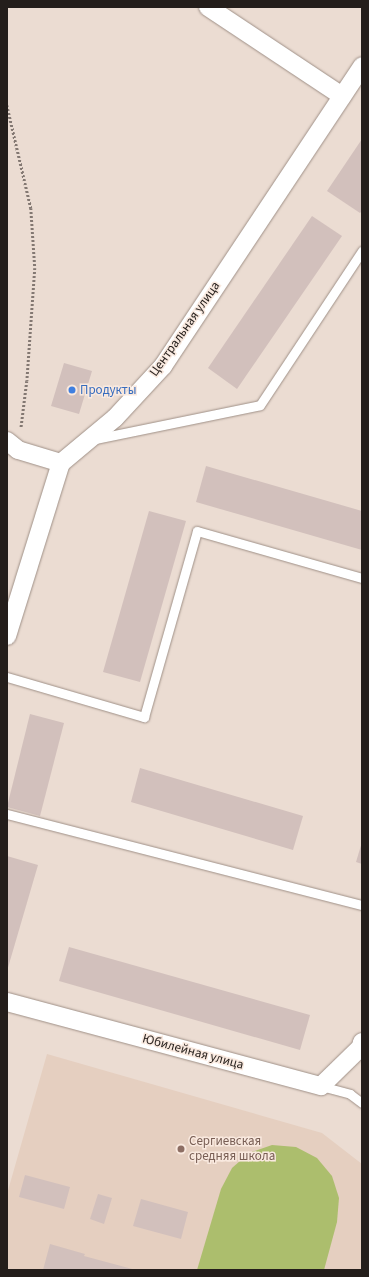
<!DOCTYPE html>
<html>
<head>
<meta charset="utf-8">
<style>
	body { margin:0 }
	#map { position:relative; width:369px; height:1277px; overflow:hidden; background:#ebdcd2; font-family:"Source Sans 3",sans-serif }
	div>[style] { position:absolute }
	.built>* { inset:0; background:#e5cfc0 }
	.green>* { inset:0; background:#acbe6d }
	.building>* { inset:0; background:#d2c0bc }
	.path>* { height:2.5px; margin-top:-1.25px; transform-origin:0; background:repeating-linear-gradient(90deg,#837872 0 2px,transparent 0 4px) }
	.roads { filter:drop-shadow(0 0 1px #9f9087) drop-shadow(0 0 1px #9f9087) }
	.service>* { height:9px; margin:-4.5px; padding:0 4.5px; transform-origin:4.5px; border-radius:4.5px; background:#fff }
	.minor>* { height:18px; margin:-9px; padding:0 9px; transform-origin:9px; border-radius:9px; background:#fff }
	.dots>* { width:11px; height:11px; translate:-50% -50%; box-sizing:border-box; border:2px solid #f9e9df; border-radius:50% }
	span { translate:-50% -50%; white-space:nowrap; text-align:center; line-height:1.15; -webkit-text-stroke:3px #f9e9df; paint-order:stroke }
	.street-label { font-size:13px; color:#241e1b }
	.shop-label { font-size:13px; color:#366cbe }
	.left { translate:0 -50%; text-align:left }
	.education-label { font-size:13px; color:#785e54 }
	.frame { position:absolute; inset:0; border:8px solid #241e1b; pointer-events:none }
</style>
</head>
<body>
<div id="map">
	<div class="built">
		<i style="clip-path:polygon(47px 1054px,322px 1133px,362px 1164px,362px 1270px,7px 1270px,7px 1194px)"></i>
	</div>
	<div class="green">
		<i style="clip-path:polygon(272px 1145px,296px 1147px,317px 1158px,332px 1176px,339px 1198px,337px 1222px,324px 1270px,197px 1270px,221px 1189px,232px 1168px,249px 1153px)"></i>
	</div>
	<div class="building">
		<i style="clip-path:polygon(362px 139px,362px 211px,360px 213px,327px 191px)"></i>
		<i style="clip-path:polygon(312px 216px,342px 236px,237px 389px,208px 368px)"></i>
		<i style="clip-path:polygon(64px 363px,92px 371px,79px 414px,51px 406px)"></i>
		<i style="clip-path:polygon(206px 466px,362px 511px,362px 550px,196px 502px)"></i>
		<i style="clip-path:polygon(149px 511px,186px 521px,140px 682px,103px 672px)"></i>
		<i style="clip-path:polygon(30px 714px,64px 723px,40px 816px,7px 807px)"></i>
		<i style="clip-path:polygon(140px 768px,303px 816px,293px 850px,131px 802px)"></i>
		<i style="clip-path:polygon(362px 842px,362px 864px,356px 862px)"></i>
		<i style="clip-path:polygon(7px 856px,38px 865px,7px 971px)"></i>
		<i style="clip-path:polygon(69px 947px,310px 1015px,300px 1050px,59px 981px)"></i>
		<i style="clip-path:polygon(25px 1175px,70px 1187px,64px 1209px,19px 1197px)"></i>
		<i style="clip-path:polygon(98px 1194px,112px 1198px,104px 1224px,90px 1219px)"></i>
		<i style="clip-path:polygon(141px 1199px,188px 1212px,181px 1239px,133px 1226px)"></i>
		<i style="clip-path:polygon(50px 1244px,85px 1254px,84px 1256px,136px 1270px,43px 1270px)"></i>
	</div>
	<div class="path">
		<i style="left:7px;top:105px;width:106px;rotate:76.9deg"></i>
		<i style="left:31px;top:208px;width:60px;rotate:86.2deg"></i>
		<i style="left:35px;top:268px;width:113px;rotate:94deg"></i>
		<i style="left:27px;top:381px;width:48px;rotate:97.1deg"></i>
	</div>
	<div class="roads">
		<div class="service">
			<i style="left:95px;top:439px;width:168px;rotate:-11.6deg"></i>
			<i style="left:260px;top:405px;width:185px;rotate:-56.5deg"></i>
			<i style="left:7px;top:677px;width:143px;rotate:16.3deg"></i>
			<i style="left:144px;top:717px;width:193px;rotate:-74.1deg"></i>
			<i style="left:197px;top:531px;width:172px;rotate:15.9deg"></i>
			<i style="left:7px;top:814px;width:366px;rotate:14.4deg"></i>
			<i style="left:321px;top:1086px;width:30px;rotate:15deg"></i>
			<i style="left:350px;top:1094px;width:15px;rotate:37deg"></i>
		</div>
		<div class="minor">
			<i style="left:208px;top:7px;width:161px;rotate:33.6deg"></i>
			<i style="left:7px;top:441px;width:14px;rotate:39deg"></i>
			<i style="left:18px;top:450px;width:45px;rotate:16.8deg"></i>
			<i style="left:7px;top:636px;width:181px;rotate:-72.7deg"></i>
			<i style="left:61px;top:463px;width:70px;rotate:-39.8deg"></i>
			<i style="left:115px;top:418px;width:71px;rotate:-47.3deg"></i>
			<i style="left:163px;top:366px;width:360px;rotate:-56.4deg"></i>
			<i style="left:7px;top:1002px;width:325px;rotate:15deg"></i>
			<i style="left:321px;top:1086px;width:56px;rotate:-44.3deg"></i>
			<i style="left:361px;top:1047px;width:5px;rotate:-79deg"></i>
		</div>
	</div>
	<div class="dots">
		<i style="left:72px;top:390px;background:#3f7fe0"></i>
		<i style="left:181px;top:1149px;background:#8d6e63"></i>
	</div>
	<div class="street-label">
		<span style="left:185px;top:329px;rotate:-55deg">Центральная улица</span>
		<span style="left:193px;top:1052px;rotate:15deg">Юбилейная улица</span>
	</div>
	<div class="shop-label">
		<span class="left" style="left:80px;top:390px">Продукты</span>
	</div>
	<div class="education-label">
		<span class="left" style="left:189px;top:1149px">Сергиевская<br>средняя школа</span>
	</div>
	<div class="frame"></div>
</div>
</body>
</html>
